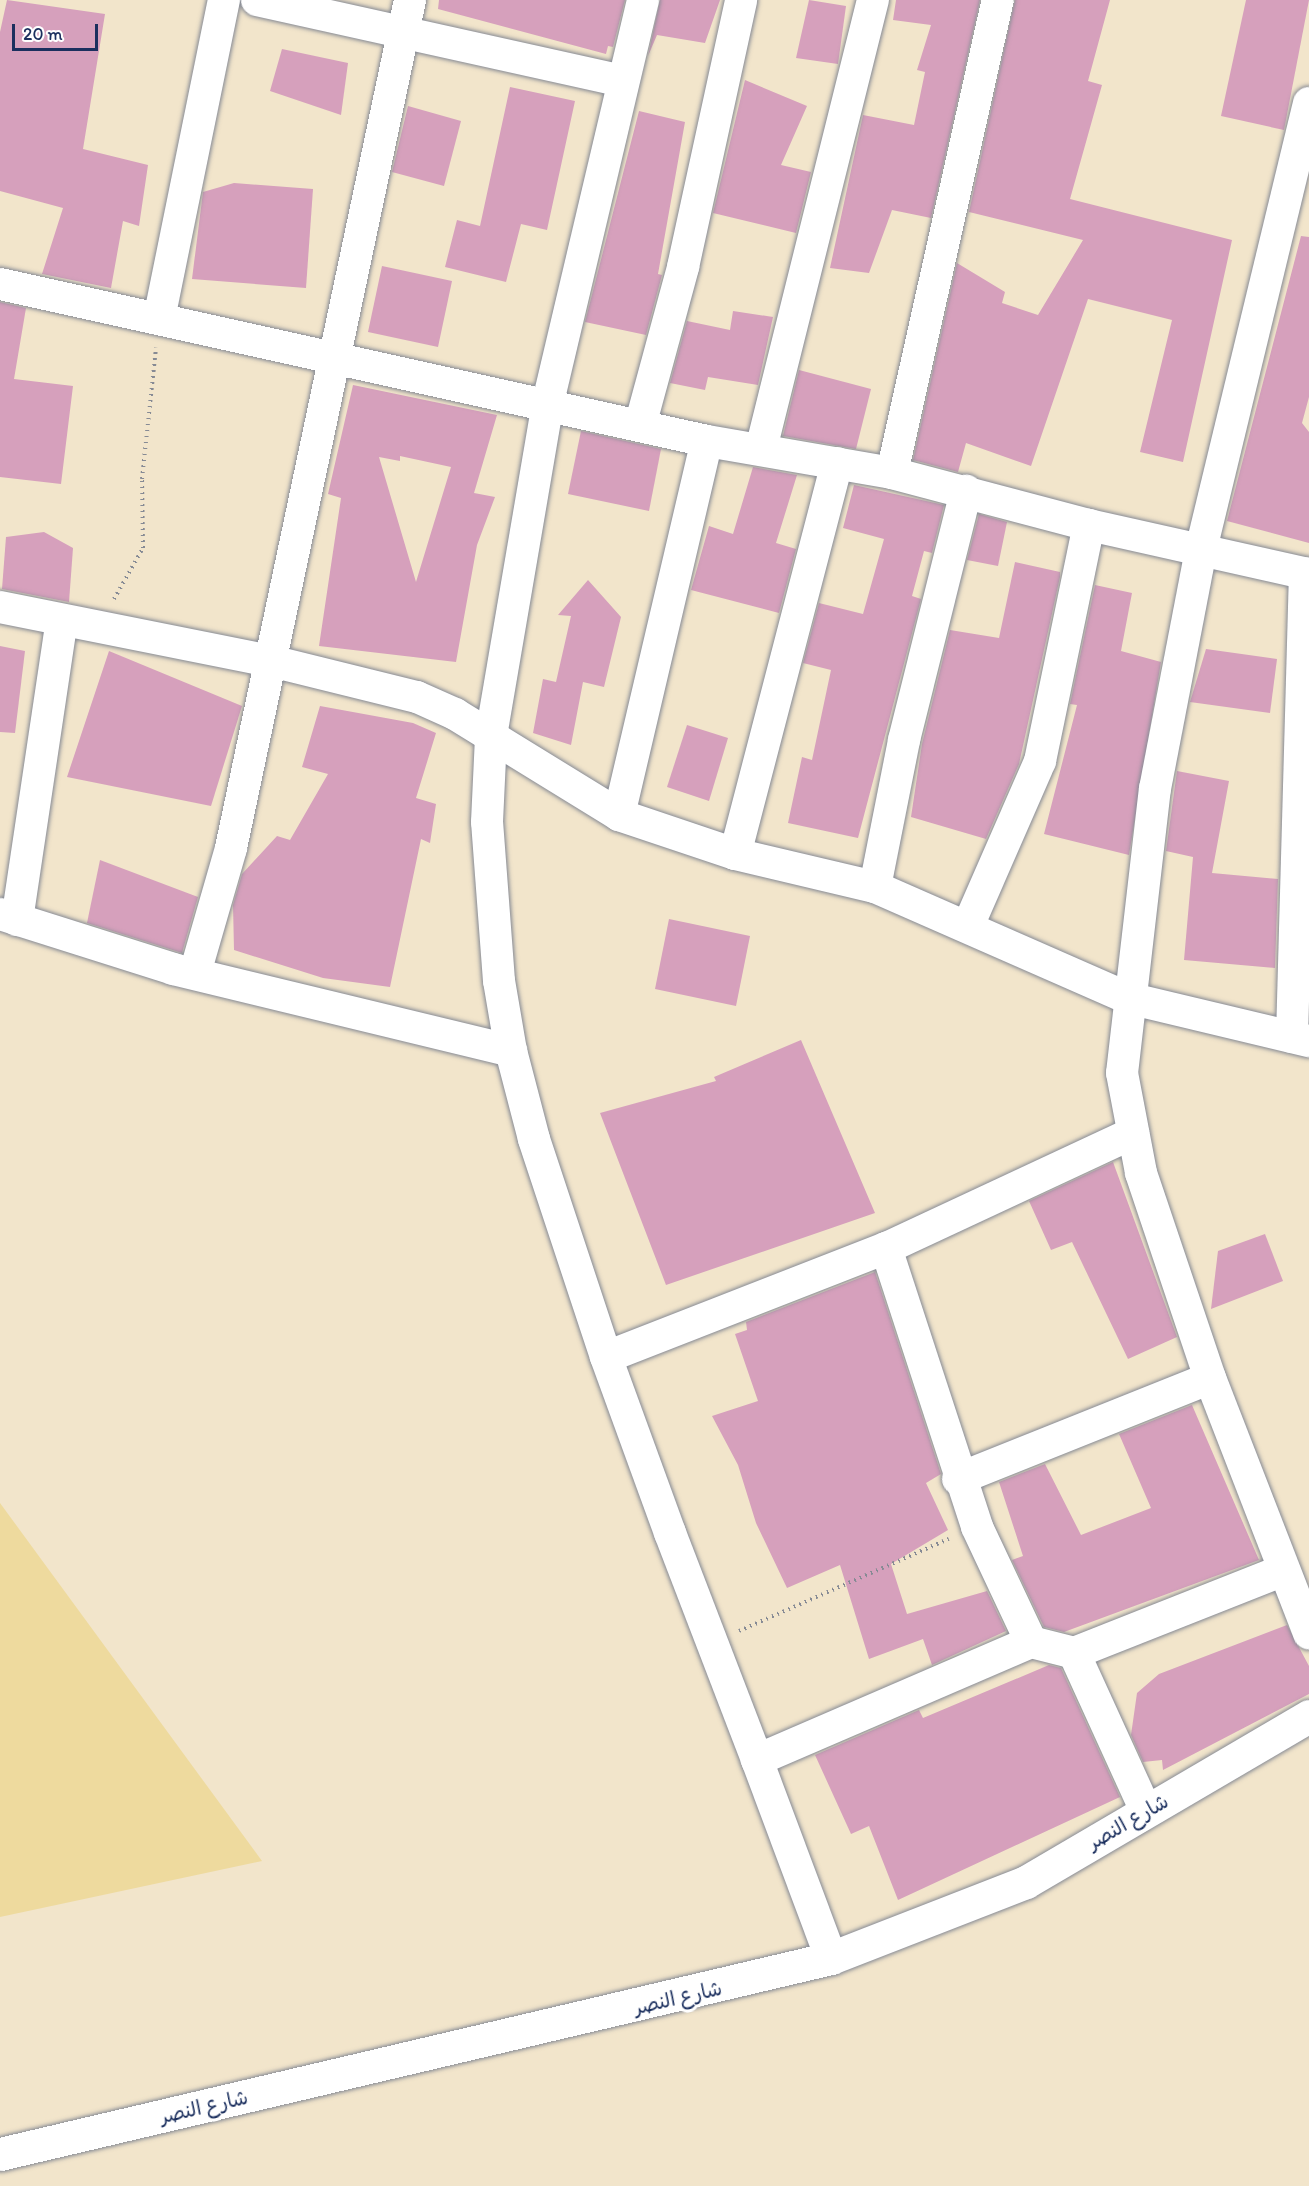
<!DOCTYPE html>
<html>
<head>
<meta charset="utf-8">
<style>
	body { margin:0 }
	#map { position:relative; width:1309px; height:2186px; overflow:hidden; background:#f2e5cb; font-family:Itim,"Playpen Sans Arabic",sans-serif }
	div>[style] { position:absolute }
	.sand>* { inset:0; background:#eeda9e }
	.building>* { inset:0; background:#d6a0bc }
	.path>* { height:4px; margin-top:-2px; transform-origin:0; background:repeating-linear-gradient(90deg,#868a94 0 1.5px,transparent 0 6px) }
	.roads { filter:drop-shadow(0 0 2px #868a94) drop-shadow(0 0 2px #868a94) }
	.minor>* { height:32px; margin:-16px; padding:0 16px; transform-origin:16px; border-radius:16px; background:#fff }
	.primary>* { height:33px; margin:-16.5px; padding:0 16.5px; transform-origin:16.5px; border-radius:16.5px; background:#fff }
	span { translate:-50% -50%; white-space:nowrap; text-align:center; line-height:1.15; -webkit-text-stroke:6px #fff; paint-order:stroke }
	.street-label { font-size:20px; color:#1b2f5e }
	.scale { position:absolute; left:12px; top:24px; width:86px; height:27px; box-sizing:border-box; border:3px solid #1b2f5e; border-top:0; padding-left:8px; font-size:18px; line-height:21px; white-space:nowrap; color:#1b2f5e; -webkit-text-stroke:4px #fff; paint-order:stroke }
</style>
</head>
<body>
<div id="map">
	<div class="sand">
		<i style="clip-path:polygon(0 1503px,262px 1861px,0 1917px)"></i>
	</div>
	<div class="building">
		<i style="clip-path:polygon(7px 0,105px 14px,83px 149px,148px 165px,139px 226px,123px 221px,111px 288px,42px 274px,63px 208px,0 191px,0 32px)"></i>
		<i style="clip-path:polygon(439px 0,625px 0,613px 47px,608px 46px,606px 54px,438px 9px)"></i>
		<i style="clip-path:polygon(660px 0,720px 0,705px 43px,657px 35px,648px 56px)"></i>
		<i style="clip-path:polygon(809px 0,846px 6px,838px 64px,796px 58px)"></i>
		<i style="clip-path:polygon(896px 0,980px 0,931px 218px,892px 210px,869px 273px,830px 268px,863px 115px,914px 125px,925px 72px,917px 70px,931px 25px,893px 20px)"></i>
		<i style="clip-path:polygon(1015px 0,1110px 0,1088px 81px,1102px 85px,1070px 199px,1232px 240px,1183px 462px,1140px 452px,1172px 320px,1088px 299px,1031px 466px,966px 443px,958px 472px,913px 460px,957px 263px,1005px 292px,1002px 303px,1038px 315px,1083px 240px,969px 212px)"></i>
		<i style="clip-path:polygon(1246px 0,1309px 0,1284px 130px,1221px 116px)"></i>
		<i style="clip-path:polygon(282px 49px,348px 63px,341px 115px,270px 91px)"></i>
		<i style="clip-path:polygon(745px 80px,807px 106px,781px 165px,811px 172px,796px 233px,713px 213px)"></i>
		<i style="clip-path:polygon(510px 87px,575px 101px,547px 230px,521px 224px,506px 282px,445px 267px,457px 220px,480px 226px)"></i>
		<i style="clip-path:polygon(408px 106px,461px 121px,444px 186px,392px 172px)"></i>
		<i style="clip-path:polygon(639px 111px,685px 122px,658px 274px,662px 275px,646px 335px,585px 322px)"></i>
		<i style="clip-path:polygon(234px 183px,313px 189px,306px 288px,192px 279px,203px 192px)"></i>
		<i style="clip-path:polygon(1301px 236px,1309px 237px,1309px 397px,1302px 423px,1309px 432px,1309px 543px,1227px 521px)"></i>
		<i style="clip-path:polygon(382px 266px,452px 281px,438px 347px,368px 332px)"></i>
		<i style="clip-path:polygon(0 302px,26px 308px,14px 379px,73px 386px,61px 484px,0 477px)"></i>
		<i style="clip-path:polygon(733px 311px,773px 317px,758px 385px,708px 377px,705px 390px,670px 383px,687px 321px,730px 330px)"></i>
		<i style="clip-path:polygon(799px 370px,871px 389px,856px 449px,783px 436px)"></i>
		<i style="clip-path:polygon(evenodd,353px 385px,497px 415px,474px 493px,495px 497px,477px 545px,456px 662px,319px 646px,341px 498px,328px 494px,353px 385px,400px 456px,451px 467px,416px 582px,379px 457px,400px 461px,400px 456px)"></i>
		<i style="clip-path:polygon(581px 431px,661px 449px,649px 511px,568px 494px)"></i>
		<i style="clip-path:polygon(753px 467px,797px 475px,776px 543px,796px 549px,779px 613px,691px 590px,709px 526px,733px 534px)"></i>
		<i style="clip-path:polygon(854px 485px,944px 505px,932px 553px,924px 551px,912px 596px,921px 599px,858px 838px,788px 823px,802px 757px,812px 760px,831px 670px,803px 663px,819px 603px,863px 614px,884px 539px,843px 528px)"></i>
		<i style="clip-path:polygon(979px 514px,1007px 522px,998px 566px,967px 560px)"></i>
		<i style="clip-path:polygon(44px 532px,73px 548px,69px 602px,2px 589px,6px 537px)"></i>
		<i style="clip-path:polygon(1015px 562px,1060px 572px,1060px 577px,1019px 764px,986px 839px,911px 817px,922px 744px,950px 630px,999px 638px)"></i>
		<i style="clip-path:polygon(588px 580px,621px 617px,604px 687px,583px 682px,571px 745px,533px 733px,543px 679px,556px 682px,571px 616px,558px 615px)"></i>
		<i style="clip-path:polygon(1095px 585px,1132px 593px,1121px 651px,1161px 662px,1129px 855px,1044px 834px,1077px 705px,1070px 704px)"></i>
		<i style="clip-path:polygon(0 646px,25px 651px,15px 733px,0 732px)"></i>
		<i style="clip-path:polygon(1206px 649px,1277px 659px,1270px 713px,1190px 702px)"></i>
		<i style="clip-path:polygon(109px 651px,242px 706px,211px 806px,67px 777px)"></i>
		<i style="clip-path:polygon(320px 706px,413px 723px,436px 733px,416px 798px,436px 804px,430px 843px,421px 839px,390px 987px,323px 978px,234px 950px,233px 905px,242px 874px,277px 836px,290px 840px,328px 774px,302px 767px)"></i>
		<i style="clip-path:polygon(687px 725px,728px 738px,709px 801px,667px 787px)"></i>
		<i style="clip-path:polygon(1177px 771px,1229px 781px,1212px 873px,1278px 879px,1275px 968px,1184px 960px,1193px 857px,1166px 851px)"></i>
		<i style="clip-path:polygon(100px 860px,198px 897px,182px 953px,87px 923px)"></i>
		<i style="clip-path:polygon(669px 919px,750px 936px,736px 1006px,655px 989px)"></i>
		<i style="clip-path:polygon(801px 1040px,875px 1213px,666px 1285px,600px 1113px,716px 1081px,714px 1077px)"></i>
		<i style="clip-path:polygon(1113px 1162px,1177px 1337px,1128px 1359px,1072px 1242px,1051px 1250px,1029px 1201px)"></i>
		<i style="clip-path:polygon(1265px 1234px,1283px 1281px,1211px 1309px,1218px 1251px)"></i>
		<i style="clip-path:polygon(875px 1272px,941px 1474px,926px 1483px,948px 1530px,891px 1564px,907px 1614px,987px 1591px,1006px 1631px,932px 1665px,923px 1639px,869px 1659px,840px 1565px,787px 1588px,756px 1523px,738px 1465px,712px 1416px,758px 1401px,735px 1334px,747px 1330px,746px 1322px)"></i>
		<i style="clip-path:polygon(1192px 1405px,1259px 1560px,1064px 1632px,1044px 1627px,1012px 1560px,1023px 1556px,999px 1482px,1045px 1464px,1081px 1535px,1151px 1508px,1119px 1434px)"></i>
		<i style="clip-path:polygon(1287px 1625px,1309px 1666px,1309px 1694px,1163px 1770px,1162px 1760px,1143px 1762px,1131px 1735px,1137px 1693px,1159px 1674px)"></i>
		<i style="clip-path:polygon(1049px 1665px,1061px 1668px,1120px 1797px,898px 1900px,869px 1826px,851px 1834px,815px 1755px,919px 1710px,923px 1718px)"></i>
	</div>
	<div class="path">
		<i style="left:114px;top:599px;width:59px;rotate:-60.4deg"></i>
		<i style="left:143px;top:548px;width:69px;rotate:-90.8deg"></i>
		<i style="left:142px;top:479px;width:132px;rotate:-83.9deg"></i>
		<i style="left:739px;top:1631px;width:229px;rotate:-23.7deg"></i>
	</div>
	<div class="roads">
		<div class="minor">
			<i style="left:257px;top:0;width:374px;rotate:12.5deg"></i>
			<i style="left:1309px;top:103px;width:460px;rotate:103.6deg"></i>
			<i style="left:1201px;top:550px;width:242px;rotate:100.9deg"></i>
			<i style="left:1155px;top:788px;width:287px;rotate:96.6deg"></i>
			<i style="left:1122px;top:1073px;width:102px;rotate:79.2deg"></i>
			<i style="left:1141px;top:1173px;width:216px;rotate:71.4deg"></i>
			<i style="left:1210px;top:1378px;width:274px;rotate:68.8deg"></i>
			<i style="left:0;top:284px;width:724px;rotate:12.52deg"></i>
			<i style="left:707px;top:441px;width:188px;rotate:9.8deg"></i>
			<i style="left:892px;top:473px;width:204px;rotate:14.8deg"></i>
			<i style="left:1089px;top:525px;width:225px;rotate:12.6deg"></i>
			<i style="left:159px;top:319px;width:326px;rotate:-78.5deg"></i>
			<i style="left:641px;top:422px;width:161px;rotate:-74.8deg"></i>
			<i style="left:683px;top:267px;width:273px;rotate:-77.7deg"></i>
			<i style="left:761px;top:449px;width:463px;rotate:-76deg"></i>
			<i style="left:837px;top:463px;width:404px;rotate:104.6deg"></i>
			<i style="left:735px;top:854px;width:144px;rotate:13.3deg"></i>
			<i style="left:875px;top:887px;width:276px;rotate:23.7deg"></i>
			<i style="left:1128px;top:998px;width:186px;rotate:13.4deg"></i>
			<i style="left:892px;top:473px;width:485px;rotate:-77.4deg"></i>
			<i style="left:0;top:607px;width:276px;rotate:11.3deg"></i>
			<i style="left:271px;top:661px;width:150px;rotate:13.9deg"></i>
			<i style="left:417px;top:697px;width:42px;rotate:24.1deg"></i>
			<i style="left:455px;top:714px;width:193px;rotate:31.6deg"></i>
			<i style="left:619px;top:815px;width:122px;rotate:18.6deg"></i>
			<i style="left:619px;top:815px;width:384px;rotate:-76.8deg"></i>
			<i style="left:875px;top:887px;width:150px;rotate:-78.8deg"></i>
			<i style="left:904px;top:740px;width:257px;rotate:-76deg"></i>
			<i style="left:0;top:914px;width:182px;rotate:17.6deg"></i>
			<i style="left:173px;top:969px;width:348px;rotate:13.6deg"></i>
			<i style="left:17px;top:920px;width:303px;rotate:-81.5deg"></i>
			<i style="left:968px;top:926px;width:180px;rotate:-66.4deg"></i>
			<i style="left:1040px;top:761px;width:241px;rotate:-78.3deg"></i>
			<i style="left:195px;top:973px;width:130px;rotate:-73.9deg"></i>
			<i style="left:231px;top:848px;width:867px;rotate:-78.08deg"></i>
			<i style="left:1292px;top:1037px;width:464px;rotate:-88.4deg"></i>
			<i style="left:1133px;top:1133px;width:272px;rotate:155deg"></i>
			<i style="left:886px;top:1248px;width:293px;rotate:71.9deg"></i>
			<i style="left:977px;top:1527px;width:127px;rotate:64.8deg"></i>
			<i style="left:1031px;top:1642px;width:44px;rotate:14.3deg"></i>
			<i style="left:1074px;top:1653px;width:174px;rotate:65.5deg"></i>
			<i style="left:886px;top:1248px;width:300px;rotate:158.7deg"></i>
			<i style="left:606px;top:1357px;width:187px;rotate:70deg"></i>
			<i style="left:670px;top:1533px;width:243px;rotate:69deg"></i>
			<i style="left:757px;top:1760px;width:298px;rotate:-23.3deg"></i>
			<i style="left:606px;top:1357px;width:230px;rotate:-108.3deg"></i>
			<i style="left:534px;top:1139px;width:91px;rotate:-104.6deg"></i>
			<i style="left:511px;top:1051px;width:71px;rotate:-99.7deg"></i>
			<i style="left:499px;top:981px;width:159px;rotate:-94.3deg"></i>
			<i style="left:487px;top:822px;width:86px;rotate:-87.3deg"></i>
			<i style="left:491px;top:736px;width:339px;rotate:-80.3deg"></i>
			<i style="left:548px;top:402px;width:413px;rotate:-76.7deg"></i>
			<i style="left:958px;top:1479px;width:271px;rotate:-21.8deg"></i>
			<i style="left:1074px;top:1653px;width:223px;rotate:-21.6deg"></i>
			<i style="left:757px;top:1760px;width:211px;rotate:69.5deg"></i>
		</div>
		<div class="primary">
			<i style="left:0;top:2154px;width:854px;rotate:-13.27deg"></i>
			<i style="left:831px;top:1958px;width:209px;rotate:-21.3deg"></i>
			<i style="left:1026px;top:1882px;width:328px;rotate:-30.4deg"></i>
		</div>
	</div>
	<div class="street-label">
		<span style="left:1128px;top:1822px;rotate:-30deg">شارع النصر</span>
		<span style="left:678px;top:1998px;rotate:-13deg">شارع النصر</span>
		<span style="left:204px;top:2107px;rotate:-13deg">شارع النصر</span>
	</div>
	<div class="scale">20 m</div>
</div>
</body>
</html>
